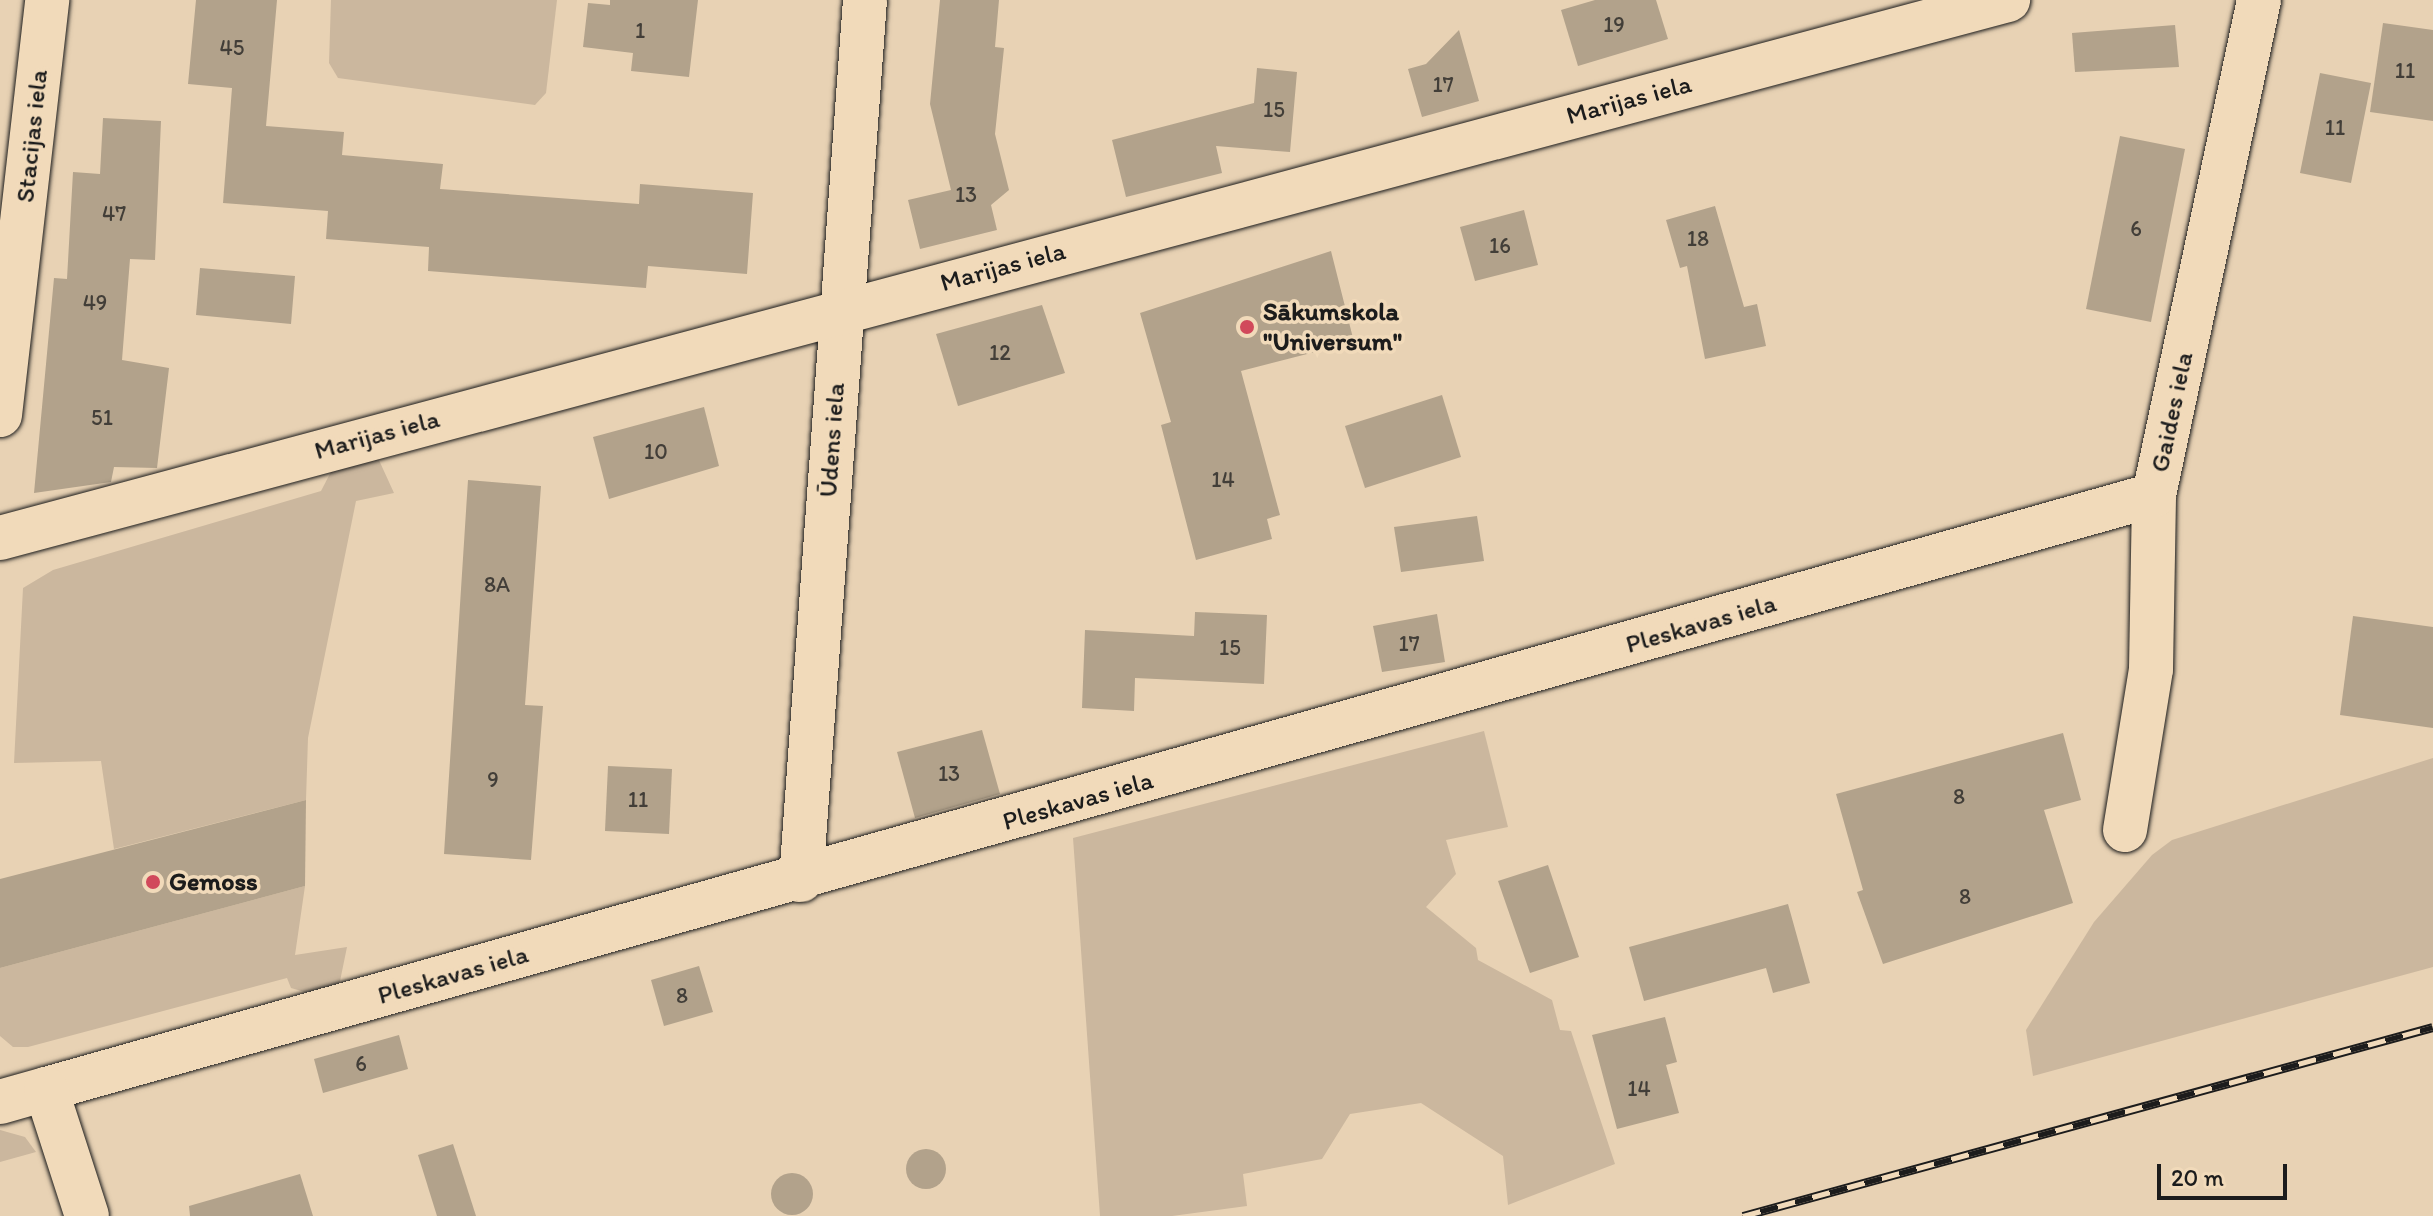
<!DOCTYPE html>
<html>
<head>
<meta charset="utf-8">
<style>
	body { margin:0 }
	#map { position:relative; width:2433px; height:1216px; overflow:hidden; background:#e8d2b4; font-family:Itim,sans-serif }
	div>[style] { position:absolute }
	.green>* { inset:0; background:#cbb79e }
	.building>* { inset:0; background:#b2a28b }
	.round { border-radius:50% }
	.roads { filter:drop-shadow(0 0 2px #1c1c1c) drop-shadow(0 0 2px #1c1c1c) }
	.street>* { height:44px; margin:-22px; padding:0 22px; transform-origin:22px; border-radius:22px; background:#f1daba }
	.secondary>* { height:44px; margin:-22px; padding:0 22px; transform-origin:22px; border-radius:22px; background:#f1daba }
	.rail>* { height:9px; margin-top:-4.5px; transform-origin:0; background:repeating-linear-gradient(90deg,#f1daba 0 18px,#1c1c1c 0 36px); box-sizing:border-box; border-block:2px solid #1c1c1c }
	.dots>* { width:22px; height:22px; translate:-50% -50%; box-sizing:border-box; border:4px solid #f1daba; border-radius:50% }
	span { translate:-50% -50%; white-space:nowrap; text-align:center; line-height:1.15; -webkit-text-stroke:7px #f1daba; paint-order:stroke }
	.number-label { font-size:22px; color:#423e38 }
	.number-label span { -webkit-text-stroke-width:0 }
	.street-label { font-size:26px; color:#1c1c1c }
	.poi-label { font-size:26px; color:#1c1c1c; font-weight:700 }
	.left { translate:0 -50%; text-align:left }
	.scale { position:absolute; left:2157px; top:1164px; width:130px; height:36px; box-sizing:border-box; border:4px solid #1c1c1c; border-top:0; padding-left:10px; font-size:24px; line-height:28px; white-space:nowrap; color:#1c1c1c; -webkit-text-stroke:6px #f1daba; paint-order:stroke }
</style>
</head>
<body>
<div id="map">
	<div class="green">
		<i style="clip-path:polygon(331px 0,557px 0,546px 93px,535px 105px,338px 78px,329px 63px)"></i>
		<i style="clip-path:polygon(378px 458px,394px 493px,356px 501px,308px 738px,306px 800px,114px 849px,101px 761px,14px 763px,23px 588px,53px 570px,321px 491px,336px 462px)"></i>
		<i style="clip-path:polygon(1484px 731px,1508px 827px,1446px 840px,1456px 874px,1426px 907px,1476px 948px,1478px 960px,1552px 1000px,1560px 1030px,1571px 1031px,1615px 1164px,1508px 1205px,1503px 1156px,1421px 1103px,1350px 1114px,1322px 1159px,1243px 1174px,1247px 1206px,1172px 1216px,1100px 1216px,1073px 838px)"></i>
		<i style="clip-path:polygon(2433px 758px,2433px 967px,2033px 1076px,2026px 1030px,2094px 922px,2152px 855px,2172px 840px)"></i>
		<i style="clip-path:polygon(305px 886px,295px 955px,347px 947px,339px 986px,315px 995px,291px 988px,287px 978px,28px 1047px,13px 1047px,0 1036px,0 968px)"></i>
		<i style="clip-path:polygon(0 1130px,25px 1137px,36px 1152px,0 1162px)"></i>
	</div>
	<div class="building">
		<i style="clip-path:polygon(196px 0,277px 0,266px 126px,344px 132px,342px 155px,443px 164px,440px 189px,639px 204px,640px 184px,753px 193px,747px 274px,648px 266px,646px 288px,428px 271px,429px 247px,326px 239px,328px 211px,223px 203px,232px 88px,188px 84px)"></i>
		<i style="clip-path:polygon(610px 0,698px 0,689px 77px,631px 71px,633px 53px,583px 47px,588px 3px,610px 5px)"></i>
		<i style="clip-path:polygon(940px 0,999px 0,995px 47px,1004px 48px,995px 134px,1009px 190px,991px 205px,997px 230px,920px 249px,908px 200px,951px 190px,930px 104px)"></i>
		<i style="clip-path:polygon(1595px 0,1656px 0,1668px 39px,1578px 66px,1561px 10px)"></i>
		<i style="clip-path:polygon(2383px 23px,2433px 30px,2433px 121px,2370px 112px)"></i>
		<i style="clip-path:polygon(2175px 25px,2179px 67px,2075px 72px,2072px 33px)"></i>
		<i style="clip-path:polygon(1459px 30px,1479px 101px,1422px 117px,1408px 69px,1426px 64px)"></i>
		<i style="clip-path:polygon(1257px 68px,1297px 72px,1290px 152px,1216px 146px,1222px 173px,1126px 197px,1112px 140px,1254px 103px)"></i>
		<i style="clip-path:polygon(2320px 73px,2371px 83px,2351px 183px,2300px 173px)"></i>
		<i style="clip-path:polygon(103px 118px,161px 121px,155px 260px,130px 259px,122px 360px,169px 368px,157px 468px,114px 467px,111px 482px,34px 493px,54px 278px,67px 279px,73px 172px,100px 174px)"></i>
		<i style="clip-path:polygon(2120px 136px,2185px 149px,2151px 322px,2086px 309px)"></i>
		<i style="clip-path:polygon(1715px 206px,1744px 307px,1757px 304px,1766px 346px,1705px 359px,1687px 266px,1680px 268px,1666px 220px)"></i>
		<i style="clip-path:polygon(1524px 210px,1538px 265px,1475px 281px,1460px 227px)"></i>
		<i style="clip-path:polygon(1331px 251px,1354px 342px,1241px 371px,1280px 515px,1267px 519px,1272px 539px,1196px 560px,1161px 425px,1171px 422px,1140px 313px)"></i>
		<i style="clip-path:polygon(200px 268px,295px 276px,291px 324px,196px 315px)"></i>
		<i style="clip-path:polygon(1042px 305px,1065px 373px,958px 406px,936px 334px)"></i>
		<i style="clip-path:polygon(1442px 395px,1461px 457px,1365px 488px,1345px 426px)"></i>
		<i style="clip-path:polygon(704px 407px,719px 466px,609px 499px,593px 437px)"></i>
		<i style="clip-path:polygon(468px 480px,541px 486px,525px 705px,543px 706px,531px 860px,444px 854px)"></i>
		<i style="clip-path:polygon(1477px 516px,1484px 561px,1401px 572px,1394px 527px)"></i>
		<i style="clip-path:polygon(1195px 612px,1267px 615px,1264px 684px,1135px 678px,1134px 711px,1082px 708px,1085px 630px,1194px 636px)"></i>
		<i style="clip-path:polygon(1437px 614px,1445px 662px,1382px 672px,1373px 626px)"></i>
		<i style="clip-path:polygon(2353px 616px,2433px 627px,2433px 728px,2340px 715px)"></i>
		<i style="clip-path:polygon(982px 730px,1000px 794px,915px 818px,897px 752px)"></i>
		<i style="clip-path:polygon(2063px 733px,2081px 800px,2044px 810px,2073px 903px,1883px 964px,1857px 892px,1863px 890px,1836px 794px)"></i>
		<i style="clip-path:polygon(608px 766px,672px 769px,669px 834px,605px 831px)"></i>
		<i style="clip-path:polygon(306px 800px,305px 886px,0 968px,0 879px)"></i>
		<i style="clip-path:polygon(1548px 865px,1579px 957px,1530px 973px,1498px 881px)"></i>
		<i style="clip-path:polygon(1788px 904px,1810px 983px,1773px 993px,1766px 968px,1644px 1001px,1629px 947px)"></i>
		<i style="clip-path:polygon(699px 966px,713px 1012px,664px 1026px,651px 980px)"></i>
		<i style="clip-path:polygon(1665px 1017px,1677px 1062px,1666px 1065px,1679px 1113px,1617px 1129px,1592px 1035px)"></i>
		<i style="clip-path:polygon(399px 1035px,408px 1069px,323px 1093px,314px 1059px)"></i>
		<i style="clip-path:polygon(453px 1144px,476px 1216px,437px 1216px,418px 1155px)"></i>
		<i class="round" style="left:906px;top:1149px;width:40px;height:40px"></i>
		<i class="round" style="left:771px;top:1173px;width:42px;height:42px"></i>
		<i style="clip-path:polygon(300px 1174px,313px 1216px,190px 1216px,189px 1206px)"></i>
	</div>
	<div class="roads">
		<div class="street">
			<i style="left:2125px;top:830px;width:163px;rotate:-80.8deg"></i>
			<i style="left:2151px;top:669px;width:174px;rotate:-89deg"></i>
			<i style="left:2154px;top:495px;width:506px;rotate:-78.02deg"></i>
			<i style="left:801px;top:880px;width:882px;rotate:-85.84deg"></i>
			<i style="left:46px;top:1089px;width:2190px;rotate:-15.74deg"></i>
		</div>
		<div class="secondary">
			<i style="left:0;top:415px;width:418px;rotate:-83.5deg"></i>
			<i style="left:0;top:538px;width:2079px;rotate:-15deg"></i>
			<i style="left:0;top:1102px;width:48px;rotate:-15.8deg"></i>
			<i style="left:46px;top:1089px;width:133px;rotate:72.1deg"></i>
		</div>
	</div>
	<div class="rail">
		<i style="left:1743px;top:1216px;width:715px;rotate:-15.32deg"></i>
	</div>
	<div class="dots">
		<i style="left:1247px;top:327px;background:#d1495b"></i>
		<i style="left:153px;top:882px;background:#d1495b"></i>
	</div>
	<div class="number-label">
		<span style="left:1614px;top:25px">19</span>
		<span style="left:640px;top:31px">1</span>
		<span style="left:232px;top:48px">45</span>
		<span style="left:2405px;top:71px">11</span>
		<span style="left:1443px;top:85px">17</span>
		<span style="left:1274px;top:110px">15</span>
		<span style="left:2335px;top:128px">11</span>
		<span style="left:966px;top:195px">13</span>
		<span style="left:114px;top:214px">47</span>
		<span style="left:2136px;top:229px">6</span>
		<span style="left:1698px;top:239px">18</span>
		<span style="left:1500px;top:246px">16</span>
		<span style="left:95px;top:303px">49</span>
		<span style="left:1000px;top:353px">12</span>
		<span style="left:102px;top:418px">51</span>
		<span style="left:656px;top:452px">10</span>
		<span style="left:1223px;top:480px">14</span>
		<span style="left:497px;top:585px">8A</span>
		<span style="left:1409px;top:644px">17</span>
		<span style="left:1230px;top:648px">15</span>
		<span style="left:949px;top:774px">13</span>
		<span style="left:493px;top:780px">9</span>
		<span style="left:1959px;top:797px">8</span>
		<span style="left:638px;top:800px">11</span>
		<span style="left:1965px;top:897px">8</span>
		<span style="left:682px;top:996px">8</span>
		<span style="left:361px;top:1064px">6</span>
		<span style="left:1639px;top:1089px">14</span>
	</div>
	<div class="street-label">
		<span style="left:1629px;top:100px;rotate:-15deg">Marijas iela</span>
		<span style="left:32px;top:136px;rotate:-84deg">Stacijas iela</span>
		<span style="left:1003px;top:267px;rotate:-15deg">Marijas iela</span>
		<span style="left:2172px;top:412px;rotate:-78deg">Gaides iela</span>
		<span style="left:377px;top:435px;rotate:-15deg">Marijas iela</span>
		<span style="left:832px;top:440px;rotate:-86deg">Ūdens iela</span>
		<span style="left:1701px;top:624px;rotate:-16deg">Pleskavas iela</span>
		<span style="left:1078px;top:801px;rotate:-16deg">Pleskavas iela</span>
		<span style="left:453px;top:975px;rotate:-16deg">Pleskavas iela</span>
	</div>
	<div class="poi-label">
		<span class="left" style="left:1263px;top:327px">Sākumskola<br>"Universum"</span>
		<span class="left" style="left:169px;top:882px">Gemoss</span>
	</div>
	<div class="scale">20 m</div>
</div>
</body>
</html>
